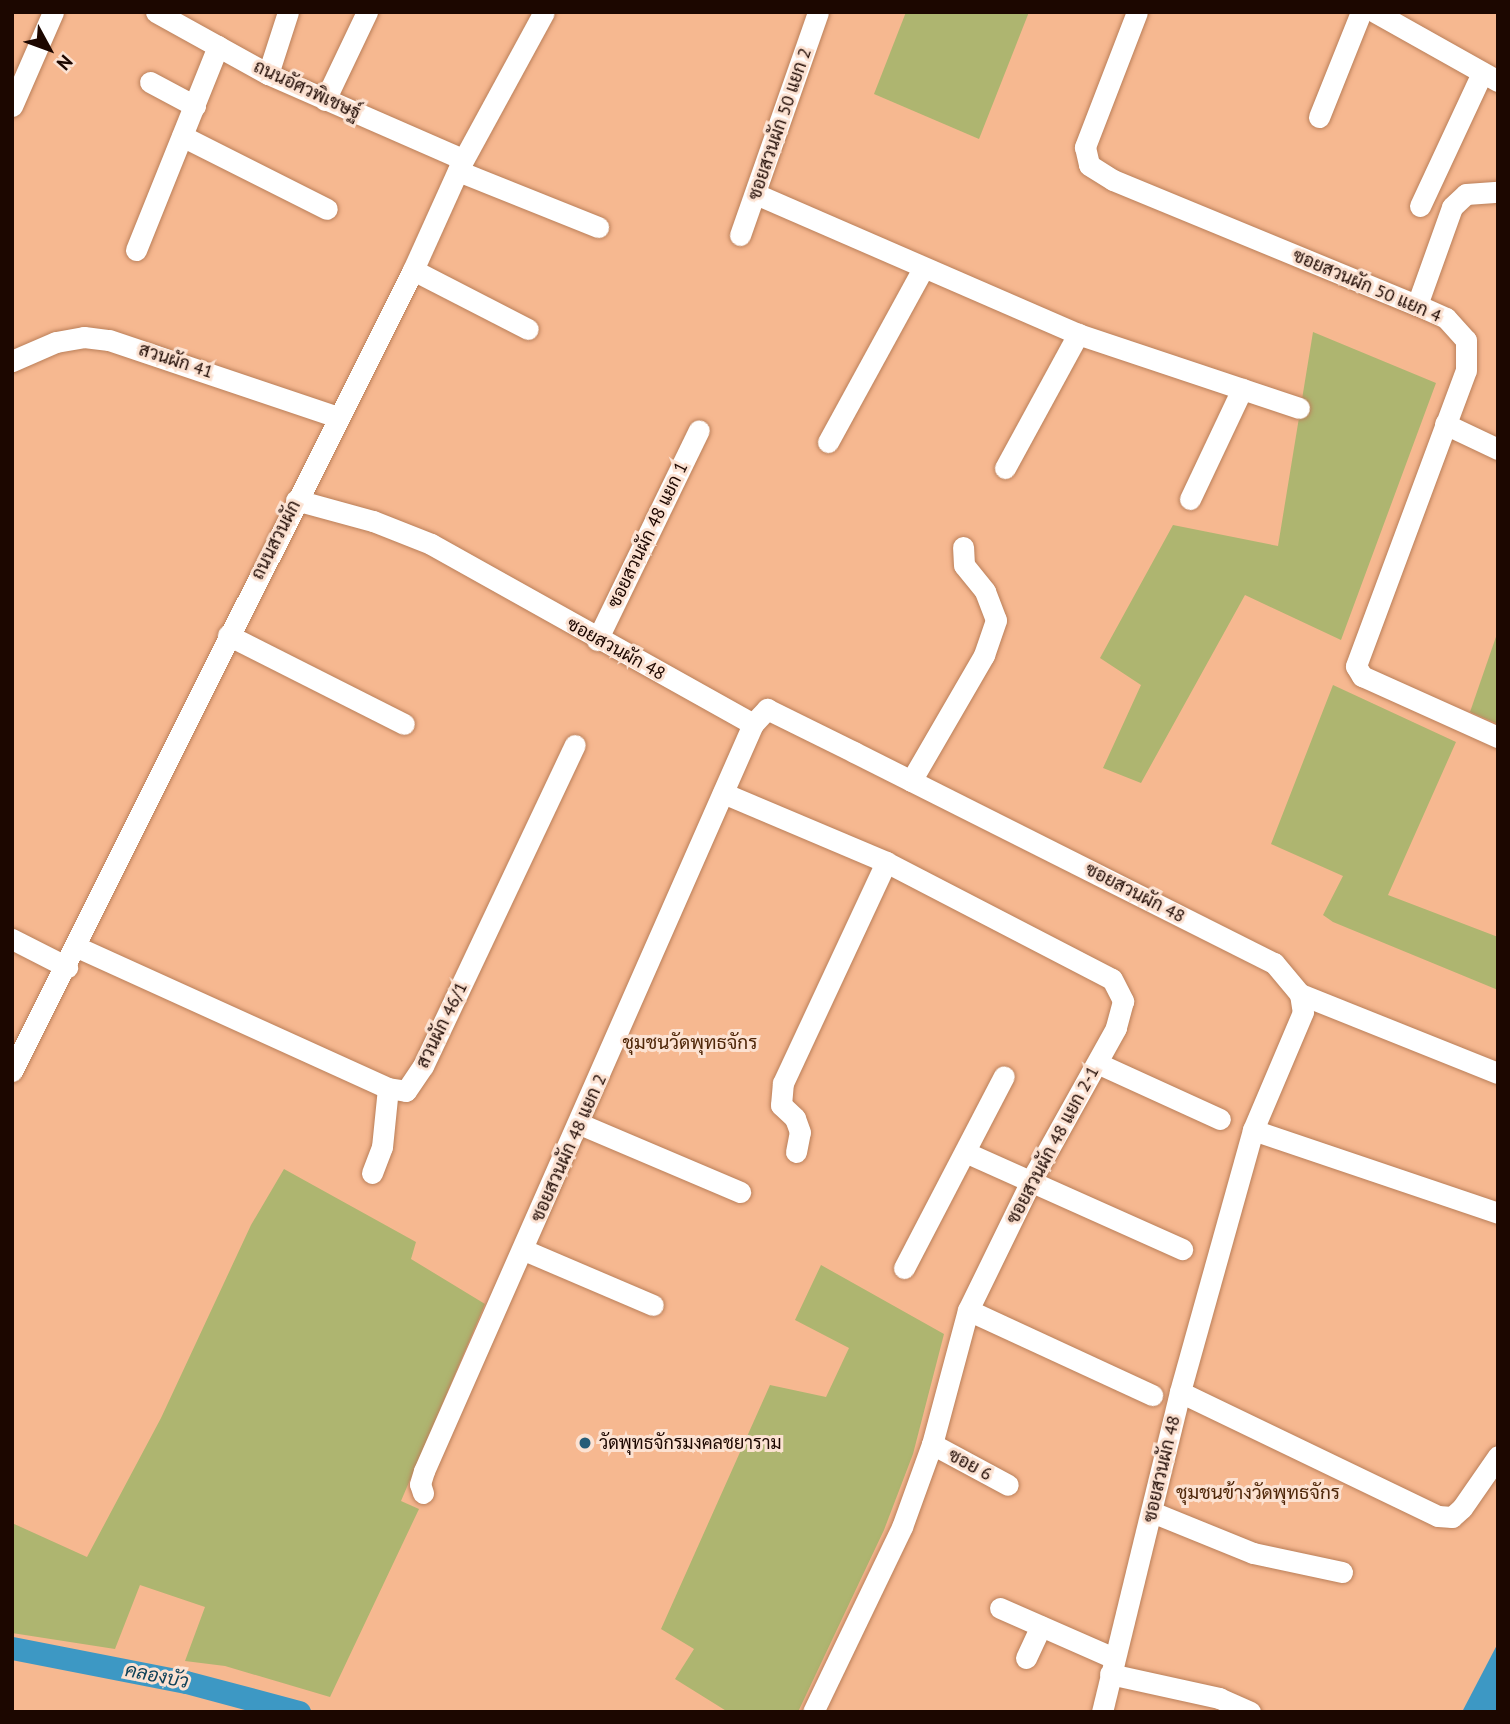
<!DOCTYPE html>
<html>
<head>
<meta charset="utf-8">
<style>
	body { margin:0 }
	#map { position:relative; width:1510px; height:1724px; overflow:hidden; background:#f6b890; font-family:"PT Sans",Sarabun,sans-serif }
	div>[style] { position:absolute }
	.green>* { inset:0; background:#aeb570 }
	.water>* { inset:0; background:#3d98c4 }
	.canal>* { height:23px; margin:-11.5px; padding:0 11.5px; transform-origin:11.5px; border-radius:11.5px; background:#3d98c4 }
	.roads { filter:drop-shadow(0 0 2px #ba7f59) drop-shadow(0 0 2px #ba7f59) }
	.minor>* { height:21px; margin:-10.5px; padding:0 10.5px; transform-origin:10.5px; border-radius:10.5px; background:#fff }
	.dots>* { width:19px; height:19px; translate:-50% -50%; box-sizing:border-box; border:4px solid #fce2d2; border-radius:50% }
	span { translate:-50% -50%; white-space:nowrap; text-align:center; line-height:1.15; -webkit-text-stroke:6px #fce2d2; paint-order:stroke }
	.street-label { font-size:18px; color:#1c0700 }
	.poi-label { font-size:18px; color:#1c0700 }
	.left { translate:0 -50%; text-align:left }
	.neighbourhood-label { font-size:19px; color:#4f2709 }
	.water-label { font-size:19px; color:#0e4158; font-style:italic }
	.frame { position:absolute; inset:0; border:14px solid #1c0700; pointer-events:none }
	.north { position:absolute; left:14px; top:14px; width:70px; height:70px; -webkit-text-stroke:5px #fce2d2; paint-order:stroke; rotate:131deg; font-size:19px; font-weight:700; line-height:28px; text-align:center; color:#1c0700 }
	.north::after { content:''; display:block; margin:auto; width:24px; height:32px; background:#1c0700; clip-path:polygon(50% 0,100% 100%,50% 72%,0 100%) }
</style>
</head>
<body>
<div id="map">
	<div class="green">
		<i style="clip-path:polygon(906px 12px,1029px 12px,979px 139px,874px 94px)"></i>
		<i style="clip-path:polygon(1313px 332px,1436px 383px,1341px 640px,1245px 595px,1141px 783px,1103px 768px,1141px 685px,1100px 658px,1173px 525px,1278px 546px)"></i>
		<i style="clip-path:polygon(1498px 631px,1498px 724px,1470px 712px)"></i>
		<i style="clip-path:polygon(1333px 685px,1456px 742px,1388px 895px,1498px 937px,1498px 990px,1333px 922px,1323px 915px,1343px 876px,1271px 844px)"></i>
		<i style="clip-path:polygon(284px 1169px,416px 1242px,411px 1259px,485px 1304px,401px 1501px,419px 1509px,330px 1697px,225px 1666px,185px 1661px,205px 1607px,140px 1585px,115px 1649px,12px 1633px,12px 1523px,87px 1557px,161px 1418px,251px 1225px)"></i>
		<i style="clip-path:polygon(821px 1265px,944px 1334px,913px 1454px,884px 1530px,798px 1712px,728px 1712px,675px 1679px,694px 1649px,661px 1629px,770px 1385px,826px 1397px,849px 1348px,795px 1320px)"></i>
	</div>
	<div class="water">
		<i style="clip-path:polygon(1498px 1643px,1498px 1712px,1462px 1712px)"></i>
	</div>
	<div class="canal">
		<i style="left:12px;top:1648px;width:177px;rotate:11.1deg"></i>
		<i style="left:186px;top:1682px;width:117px;rotate:14.9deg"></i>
	</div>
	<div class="roads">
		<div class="minor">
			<i style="left:156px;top:12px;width:128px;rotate:29deg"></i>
			<i style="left:268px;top:74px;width:213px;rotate:23.6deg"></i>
			<i style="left:1137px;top:12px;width:145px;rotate:111.1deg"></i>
			<i style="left:1085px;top:147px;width:18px;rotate:77deg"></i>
			<i style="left:1089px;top:165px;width:28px;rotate:32deg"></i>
			<i style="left:1113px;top:180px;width:329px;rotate:22.4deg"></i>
			<i style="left:1417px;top:305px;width:32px;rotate:24deg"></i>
			<i style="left:1446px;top:318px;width:30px;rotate:48deg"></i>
			<i style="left:1466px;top:340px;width:30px;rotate:90deg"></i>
			<i style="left:1466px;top:370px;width:316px;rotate:110.4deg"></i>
			<i style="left:1356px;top:666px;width:12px;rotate:59deg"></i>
			<i style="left:1362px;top:676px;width:149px;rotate:24.2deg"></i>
			<i style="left:1375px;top:12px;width:141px;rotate:29.3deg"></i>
			<i style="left:268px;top:74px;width:65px;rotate:-72.1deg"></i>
			<i style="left:150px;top:82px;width:51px;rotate:28.1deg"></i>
			<i style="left:325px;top:100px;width:98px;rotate:-64.5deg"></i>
			<i style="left:12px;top:106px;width:103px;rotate:-66.4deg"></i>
			<i style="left:1319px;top:117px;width:113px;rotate:-68.2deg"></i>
			<i style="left:182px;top:136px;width:162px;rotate:26.7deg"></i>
			<i style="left:458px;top:171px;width:151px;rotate:21.8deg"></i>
			<i style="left:756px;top:194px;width:351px;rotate:23.5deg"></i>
			<i style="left:1078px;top:334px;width:233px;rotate:18.5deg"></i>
			<i style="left:1420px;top:206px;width:147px;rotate:-65deg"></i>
			<i style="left:740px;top:235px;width:236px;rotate:-70.7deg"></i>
			<i style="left:136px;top:250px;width:220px;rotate:-68.1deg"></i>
			<i style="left:413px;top:270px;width:129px;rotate:27.2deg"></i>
			<i style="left:1417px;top:305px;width:104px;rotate:-70.3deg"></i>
			<i style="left:1452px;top:207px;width:19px;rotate:-43deg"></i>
			<i style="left:1466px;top:194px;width:32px;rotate:-4deg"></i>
			<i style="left:12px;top:361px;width:48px;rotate:-23.4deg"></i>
			<i style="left:56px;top:342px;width:28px;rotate:-10deg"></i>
			<i style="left:84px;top:337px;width:25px;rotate:7deg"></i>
			<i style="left:109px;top:340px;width:242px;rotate:18.6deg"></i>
			<i style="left:1445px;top:424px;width:59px;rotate:25.3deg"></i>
			<i style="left:828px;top:442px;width:196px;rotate:-61.3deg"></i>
			<i style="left:1005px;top:468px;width:153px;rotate:-61.4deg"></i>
			<i style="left:1190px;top:499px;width:122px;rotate:-64.7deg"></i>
			<i style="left:296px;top:500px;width:80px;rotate:15.3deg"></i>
			<i style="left:373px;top:521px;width:62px;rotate:21.6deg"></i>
			<i style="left:431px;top:544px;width:369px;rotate:29.2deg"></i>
			<i style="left:753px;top:724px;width:21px;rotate:-47deg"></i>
			<i style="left:767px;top:709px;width:97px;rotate:26.3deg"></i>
			<i style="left:854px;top:752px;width:470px;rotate:26.7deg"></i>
			<i style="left:1274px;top:963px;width:40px;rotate:50deg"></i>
			<i style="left:1300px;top:994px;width:18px;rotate:81deg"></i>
			<i style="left:1303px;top:1012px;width:128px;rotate:113deg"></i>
			<i style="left:1253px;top:1130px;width:272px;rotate:105.6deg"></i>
			<i style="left:1180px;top:1392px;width:329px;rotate:103.7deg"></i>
			<i style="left:228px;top:635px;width:197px;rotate:26.8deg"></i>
			<i style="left:597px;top:640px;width:233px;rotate:-64.1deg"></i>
			<i style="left:911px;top:781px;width:146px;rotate:-59.9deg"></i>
			<i style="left:984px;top:655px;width:37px;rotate:-71deg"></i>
			<i style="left:996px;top:620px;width:31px;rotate:-111deg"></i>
			<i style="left:985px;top:591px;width:33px;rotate:-129deg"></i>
			<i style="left:964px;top:565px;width:18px;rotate:-93deg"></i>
			<i style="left:723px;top:793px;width:177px;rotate:22.9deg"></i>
			<i style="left:886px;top:862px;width:254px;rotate:27.4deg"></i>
			<i style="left:1112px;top:979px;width:25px;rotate:63deg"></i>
			<i style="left:1123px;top:1001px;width:28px;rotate:105deg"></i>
			<i style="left:1116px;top:1028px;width:175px;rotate:119.1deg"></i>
			<i style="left:1031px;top:1181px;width:144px;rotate:116deg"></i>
			<i style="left:968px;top:1310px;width:139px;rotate:105deg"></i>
			<i style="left:932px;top:1444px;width:88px;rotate:109.9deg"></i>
			<i style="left:902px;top:1527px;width:205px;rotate:115.7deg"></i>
			<i style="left:12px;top:939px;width:62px;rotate:27deg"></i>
			<i style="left:77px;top:947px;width:341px;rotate:24.4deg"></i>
			<i style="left:388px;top:1088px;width:18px;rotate:9deg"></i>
			<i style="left:406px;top:1091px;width:30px;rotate:-56deg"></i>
			<i style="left:423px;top:1066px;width:355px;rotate:-64.7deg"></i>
			<i style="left:1300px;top:994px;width:213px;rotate:21.8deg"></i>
			<i style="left:1097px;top:1063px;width:135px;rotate:24.5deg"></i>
			<i style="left:12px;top:1071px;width:896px;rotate:-63.41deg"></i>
			<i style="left:413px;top:270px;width:114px;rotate:-65.7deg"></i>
			<i style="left:460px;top:166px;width:175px;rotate:-61.4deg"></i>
			<i style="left:580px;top:1124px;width:174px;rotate:23deg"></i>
			<i style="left:1253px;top:1130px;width:259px;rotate:18.7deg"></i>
			<i style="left:796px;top:1152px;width:20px;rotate:-79deg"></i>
			<i style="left:800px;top:1132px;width:15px;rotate:-110deg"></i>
			<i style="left:795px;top:1118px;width:19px;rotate:-137deg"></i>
			<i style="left:781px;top:1105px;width:22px;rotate:-85deg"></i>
			<i style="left:783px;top:1083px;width:244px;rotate:-65deg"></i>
			<i style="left:965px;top:1152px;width:238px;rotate:24.1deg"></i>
			<i style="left:372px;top:1173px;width:28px;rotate:-69deg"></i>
			<i style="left:382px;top:1147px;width:59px;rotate:-84.2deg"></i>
			<i style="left:524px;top:1250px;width:140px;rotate:23.1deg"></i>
			<i style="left:904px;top:1268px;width:216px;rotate:-62.5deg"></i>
			<i style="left:968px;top:1310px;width:203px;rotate:24.8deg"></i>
			<i style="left:1180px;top:1392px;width:286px;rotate:25.7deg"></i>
			<i style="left:1438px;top:1516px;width:14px;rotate:4deg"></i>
			<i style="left:1452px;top:1517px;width:13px;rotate:-42deg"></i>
			<i style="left:1462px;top:1508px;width:63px;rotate:-55.3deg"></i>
			<i style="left:932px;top:1444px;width:86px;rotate:28.3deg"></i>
			<i style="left:423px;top:1493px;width:9px;rotate:-108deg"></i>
			<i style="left:420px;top:1484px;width:14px;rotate:-73deg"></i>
			<i style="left:424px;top:1471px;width:816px;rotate:-66.23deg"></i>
			<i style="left:1152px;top:1512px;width:109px;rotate:22.1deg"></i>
			<i style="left:1253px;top:1553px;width:91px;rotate:12.1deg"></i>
			<i style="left:1000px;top:1608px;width:124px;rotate:23.7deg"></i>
			<i style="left:1026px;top:1658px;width:35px;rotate:-65deg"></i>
			<i style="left:1110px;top:1674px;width:112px;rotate:12.4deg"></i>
			<i style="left:1219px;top:1698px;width:34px;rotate:24deg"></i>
		</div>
	</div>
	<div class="dots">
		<i style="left:585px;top:1443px;background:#275d78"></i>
	</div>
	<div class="street-label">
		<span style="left:307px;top:90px;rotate:25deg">ถนนอัศวพิเชษฐ์</span>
		<span style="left:780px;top:124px;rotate:-71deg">ซอยสวนผัก 50 แยก 2</span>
		<span style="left:1367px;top:286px;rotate:23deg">ซอยสวนผัก 50 แยก 4</span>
		<span style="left:176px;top:361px;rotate:18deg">สวนผัก 41</span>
		<span style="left:648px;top:535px;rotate:-64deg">ซอยสวนผัก 48 แยก 1</span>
		<span style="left:276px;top:540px;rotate:-63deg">ถนนสวนผัก</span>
		<span style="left:616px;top:649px;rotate:29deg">ซอยสวนผัก 48</span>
		<span style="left:1135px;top:893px;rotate:27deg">ซอยสวนผัก 48</span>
		<span style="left:442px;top:1025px;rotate:-64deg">สวนผัก 46/1</span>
		<span style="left:1053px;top:1145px;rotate:-62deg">ซอยสวนผัก 48 แยก 2-1</span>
		<span style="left:569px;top:1148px;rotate:-66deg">ซอยสวนผัก 48 แยก 2</span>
		<span style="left:970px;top:1465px;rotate:28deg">ซอย 6</span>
		<span style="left:1162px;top:1469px;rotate:-77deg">ซอยสวนผัก 48</span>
	</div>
	<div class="poi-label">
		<span class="left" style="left:599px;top:1443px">วัดพุทธจักรมงคลชยาราม</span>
	</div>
	<div class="neighbourhood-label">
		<span style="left:690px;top:1043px">ชุมชนวัดพุทธจักร</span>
		<span style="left:1258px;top:1493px">ชุมชนข้างวัดพุทธจักร</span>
	</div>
	<div class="water-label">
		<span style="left:157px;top:1676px;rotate:11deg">คลองบัว</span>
	</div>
	<div class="frame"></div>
	<div class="north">N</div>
</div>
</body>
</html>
